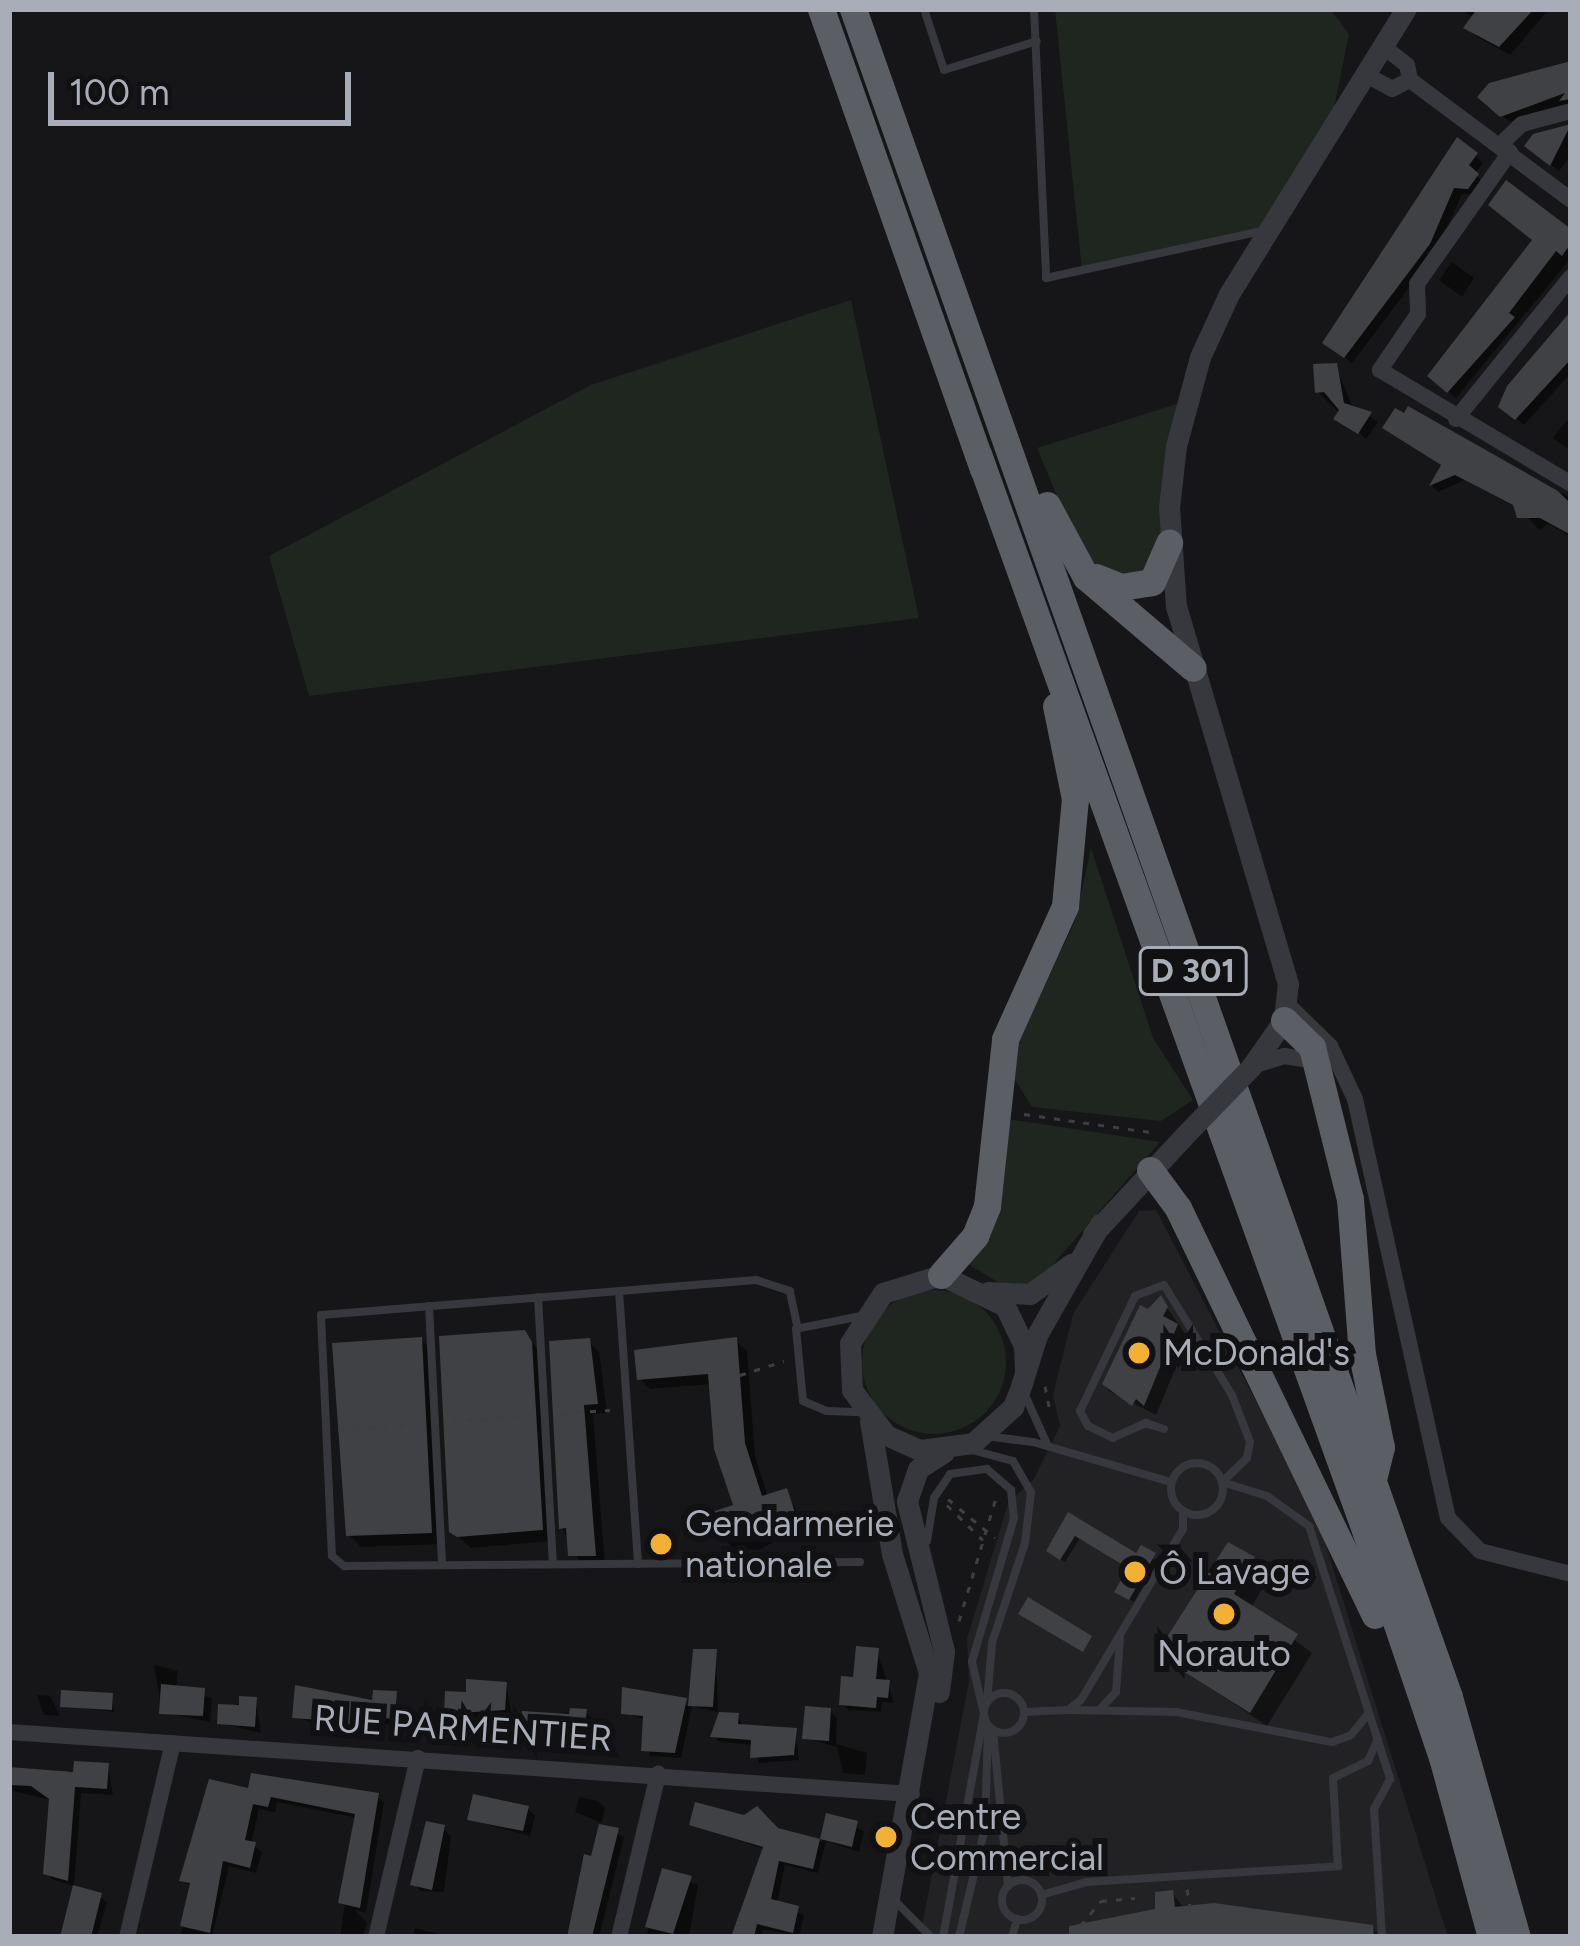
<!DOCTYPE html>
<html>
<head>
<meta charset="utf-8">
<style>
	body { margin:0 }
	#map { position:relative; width:1580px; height:1946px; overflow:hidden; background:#161618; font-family:Figtree,sans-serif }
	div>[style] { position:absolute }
	.built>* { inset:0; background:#222225 }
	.green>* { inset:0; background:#1e261f }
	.round { border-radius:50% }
	.shadow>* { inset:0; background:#0007 }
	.building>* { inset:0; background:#404145 }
	.path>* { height:3px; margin-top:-1.5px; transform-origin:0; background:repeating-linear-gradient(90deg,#3d3f44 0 6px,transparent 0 15px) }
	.service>* { height:8px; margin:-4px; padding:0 4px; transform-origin:4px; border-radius:4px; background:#37383d }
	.service>.ring { margin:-4px; padding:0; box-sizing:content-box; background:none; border:8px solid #37383d; border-radius:50% }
	.minor>* { height:16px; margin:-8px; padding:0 8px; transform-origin:8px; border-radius:8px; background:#37383d }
	.tertiary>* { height:21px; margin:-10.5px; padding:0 10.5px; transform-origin:10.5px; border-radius:10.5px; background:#37383d }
	.trunk>* { height:27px; margin:-13.5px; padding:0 13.5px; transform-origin:13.5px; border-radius:13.5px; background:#5b5e65 }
	.tertiary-bridge>* { height:21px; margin:-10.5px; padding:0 10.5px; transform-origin:10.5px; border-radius:10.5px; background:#37383d }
	.dots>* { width:33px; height:33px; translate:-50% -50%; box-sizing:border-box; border:6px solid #111113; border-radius:50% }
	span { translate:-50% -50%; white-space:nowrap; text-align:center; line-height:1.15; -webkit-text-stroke:12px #111113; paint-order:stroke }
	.shield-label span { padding:3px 9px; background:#111113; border:3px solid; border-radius:9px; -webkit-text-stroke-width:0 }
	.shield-label { font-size:33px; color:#a8adb8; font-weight:700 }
	.poi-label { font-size:36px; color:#a8adb8 }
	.left { translate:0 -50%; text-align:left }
	.street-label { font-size:36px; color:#a8adb8 }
	.frame { position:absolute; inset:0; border:12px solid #a8adb8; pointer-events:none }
	.scale { position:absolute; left:48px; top:72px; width:303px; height:54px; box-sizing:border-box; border:6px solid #a8adb8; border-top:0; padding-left:15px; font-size:36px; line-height:42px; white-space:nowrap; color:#a8adb8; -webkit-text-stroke:9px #111113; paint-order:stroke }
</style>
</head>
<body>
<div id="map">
	<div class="built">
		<i style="clip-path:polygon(1156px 1210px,1318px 1520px,1448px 1937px,920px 1937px,969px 1681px,967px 1639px,1008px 1503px,1034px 1479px,1060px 1426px,1053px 1395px,1073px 1314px,1139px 1211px)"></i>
	</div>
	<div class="green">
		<i style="clip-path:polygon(1055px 9px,1330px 9px,1349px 34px,1328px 138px,1267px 230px,1082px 270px)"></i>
		<i style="clip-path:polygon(851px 300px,919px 618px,309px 696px,269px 556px,591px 385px)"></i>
		<i style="clip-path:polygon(1180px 403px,1158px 555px,1136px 577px,1099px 567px,1080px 551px,1037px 448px)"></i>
		<i style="clip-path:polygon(1091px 848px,1153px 1038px,1193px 1100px,1161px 1121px,1032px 1107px,1015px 1080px,1016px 1047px,1075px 921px)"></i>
		<i style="clip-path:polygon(1014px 1120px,1160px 1142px,1035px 1285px,1004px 1286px,965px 1262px,1006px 1122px)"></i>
		<i class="round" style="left:862px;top:1290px;width:144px;height:144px"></i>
	</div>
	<div class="shadow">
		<i style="clip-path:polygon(1459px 9px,1549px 9px,1510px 55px,1477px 37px,1467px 27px,1474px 17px)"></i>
		<i style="clip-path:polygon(1571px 64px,1571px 107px,1510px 122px,1488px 104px)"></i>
		<i style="clip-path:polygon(1571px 126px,1571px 156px,1559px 171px,1535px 153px,1535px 137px)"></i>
		<i style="clip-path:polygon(1476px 156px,1483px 163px,1475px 174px,1484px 184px,1476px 195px,1462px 194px,1436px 252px,1352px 363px,1326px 343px)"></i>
		<i style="clip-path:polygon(1571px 232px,1571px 258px,1456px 398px,1439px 383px,1535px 241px)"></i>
		<i style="clip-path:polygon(1452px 262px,1474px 278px,1462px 297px,1439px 280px)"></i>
		<i style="clip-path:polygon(1571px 316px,1571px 373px,1524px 425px,1501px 406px,1540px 346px,1545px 351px)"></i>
		<i style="clip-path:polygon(1335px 366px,1352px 405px,1378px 422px,1366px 439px,1318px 392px)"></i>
		<i style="clip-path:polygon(1410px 410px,1571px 498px,1571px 537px,1549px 524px,1539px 530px,1521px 510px,1465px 480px,1438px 492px,1432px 486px,1444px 467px,1393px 435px)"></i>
		<i style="clip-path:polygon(1567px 420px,1571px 420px,1571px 451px,1553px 438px)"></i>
		<i style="clip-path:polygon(1161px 1299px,1188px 1338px,1156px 1415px,1107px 1390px,1141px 1309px,1148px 1313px)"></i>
		<i style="clip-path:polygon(524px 1333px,543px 1356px,553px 1541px,471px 1548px,452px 1531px)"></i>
		<i style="clip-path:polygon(421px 1340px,433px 1352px,443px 1544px,361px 1547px,349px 1535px)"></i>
		<i style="clip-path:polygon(588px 1341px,599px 1352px,607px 1413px,593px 1414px,605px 1565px,582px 1566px,562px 1528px)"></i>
		<i style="clip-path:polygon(736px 1341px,747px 1351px,755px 1456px,768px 1497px,786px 1491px,804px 1527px,758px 1550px,734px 1548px,723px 1538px,737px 1507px,712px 1384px,650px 1389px,640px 1379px)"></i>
		<i style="clip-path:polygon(1069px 1516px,1137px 1557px,1159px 1560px,1134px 1602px,1122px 1595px,1131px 1569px,1080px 1538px,1065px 1562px,1054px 1555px)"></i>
		<i style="clip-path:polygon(1229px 1546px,1269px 1576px,1251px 1608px,1312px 1653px,1267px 1726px,1160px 1654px)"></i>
		<i style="clip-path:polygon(877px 1651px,894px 1703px,882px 1702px,881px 1712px,849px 1710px,842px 1703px)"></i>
		<i style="clip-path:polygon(716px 1652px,718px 1712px,692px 1706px,681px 1758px,650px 1756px,646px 1720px,624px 1713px,691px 1705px)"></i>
		<i style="clip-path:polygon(154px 1665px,178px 1671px,176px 1689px,212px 1698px,210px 1722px,162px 1712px)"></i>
		<i style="clip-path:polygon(506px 1685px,512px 1717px,454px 1720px,447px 1713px,468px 1695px)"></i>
		<i style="clip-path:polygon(395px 1694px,401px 1725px,364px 1722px,362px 1740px,296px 1717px)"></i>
		<i style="clip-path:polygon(37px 1695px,50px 1696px,60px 1716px,44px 1715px)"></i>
		<i style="clip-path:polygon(112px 1696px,114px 1712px,63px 1706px)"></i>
		<i style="clip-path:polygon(256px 1701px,261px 1733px,220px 1723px,221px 1707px)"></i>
		<i style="clip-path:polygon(830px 1711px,837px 1718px,836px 1744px,867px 1753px,865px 1775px,843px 1773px,837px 1747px,805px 1738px)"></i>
		<i style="clip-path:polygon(586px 1712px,603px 1730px,601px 1751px,530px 1748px,522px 1740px,525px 1714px)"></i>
		<i style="clip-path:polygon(738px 1716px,744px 1728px,795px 1730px,799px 1760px,759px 1763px,754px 1745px,720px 1742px,713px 1736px)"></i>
		<i style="clip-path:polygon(108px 1766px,113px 1795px,81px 1793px,74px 1886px,54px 1880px,46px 1873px,51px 1800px,9px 1790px,9px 1769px,76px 1775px)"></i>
		<i style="clip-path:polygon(250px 1792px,377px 1796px,384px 1802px,366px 1913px,355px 1910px,367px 1923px,363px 1937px,340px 1937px,358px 1818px,277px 1802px,275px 1812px,259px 1809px,251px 1844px,262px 1852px,256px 1873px,229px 1866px,212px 1937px,180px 1937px,192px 1887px,182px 1880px)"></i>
		<i style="clip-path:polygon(579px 1797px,598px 1801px,605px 1808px,601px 1827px,624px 1837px,599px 1937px,569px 1937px,602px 1823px,575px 1812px)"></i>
		<i style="clip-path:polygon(528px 1809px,535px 1816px,530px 1836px,470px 1820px)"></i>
		<i style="clip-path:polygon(828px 1817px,864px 1831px,859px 1852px,826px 1841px,818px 1873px,785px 1865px,777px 1904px,804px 1915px,799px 1937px,763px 1929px,761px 1937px,733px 1937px,744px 1899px,753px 1901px,766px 1850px,692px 1824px,822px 1842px)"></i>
		<i style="clip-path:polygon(443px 1828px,451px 1836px,444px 1892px,421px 1891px,414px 1884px)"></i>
		<i style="clip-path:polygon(664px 1872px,698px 1885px,689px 1937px,646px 1937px)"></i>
		<i style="clip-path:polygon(1172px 1893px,1185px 1909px,1372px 1928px,1381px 1937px,1091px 1937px,1159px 1911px)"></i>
		<i style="clip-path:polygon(100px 1896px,107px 1903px,97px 1937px,68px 1937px)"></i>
		<i style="clip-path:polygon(415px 1928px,448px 1936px,450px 1937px,412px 1937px)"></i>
	</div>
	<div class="building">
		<i style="clip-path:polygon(1477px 9px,1534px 9px,1499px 47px,1463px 28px)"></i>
		<i style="clip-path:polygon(1571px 61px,1571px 99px,1559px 101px,1565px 93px,1500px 117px,1477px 97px,1489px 83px)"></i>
		<i style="clip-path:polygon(1571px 124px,1550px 166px,1524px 146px,1533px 134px)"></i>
		<i style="clip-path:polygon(1457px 137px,1478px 153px,1469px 165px,1479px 174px,1468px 189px,1454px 188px,1430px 244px,1344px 358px,1322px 343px)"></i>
		<i style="clip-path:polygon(1506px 180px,1571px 229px,1571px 243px,1562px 256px,1556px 251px,1509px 313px,1515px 317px,1447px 393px,1427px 376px,1532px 240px,1488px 205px)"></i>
		<i style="clip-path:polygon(1571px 311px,1571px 359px,1515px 420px,1498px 407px,1507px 386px)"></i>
		<i style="clip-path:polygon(1337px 363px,1344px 403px,1372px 412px,1358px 434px,1333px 419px,1339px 410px,1324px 392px,1315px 393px,1313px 364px)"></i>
		<i style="clip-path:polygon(1408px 406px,1558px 491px,1571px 504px,1571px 535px,1540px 518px,1517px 518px,1513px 505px,1455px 475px,1429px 486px,1441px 465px,1382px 428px,1395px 408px,1404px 413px)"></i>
		<i style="clip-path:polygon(1161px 1295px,1168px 1307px,1163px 1316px,1178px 1324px,1144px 1406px,1136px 1399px,1132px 1406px,1102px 1384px,1140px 1305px,1148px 1309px)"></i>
		<i style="clip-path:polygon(525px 1330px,532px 1342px,543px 1530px,457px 1537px,449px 1532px,439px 1336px)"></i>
		<i style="clip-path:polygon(422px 1337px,432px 1533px,346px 1536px,332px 1343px)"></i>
		<i style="clip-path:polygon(737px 1337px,745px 1443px,762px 1496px,787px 1488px,796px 1516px,745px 1541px,743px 1534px,720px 1539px,712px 1512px,733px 1505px,714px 1449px,708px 1374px,637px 1380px,634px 1350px)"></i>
		<i style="clip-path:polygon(590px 1338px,598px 1404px,584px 1405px,596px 1556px,568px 1556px,566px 1528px,559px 1529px,549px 1341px)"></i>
		<i style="clip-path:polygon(1068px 1512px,1136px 1553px,1141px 1545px,1156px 1553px,1129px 1600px,1114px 1592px,1128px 1568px,1075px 1536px,1060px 1560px,1046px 1551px)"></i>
		<i style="clip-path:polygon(1228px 1542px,1255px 1557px,1234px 1594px,1298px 1634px,1250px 1713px,1156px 1654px)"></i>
		<i style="clip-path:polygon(1028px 1597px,1092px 1636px,1083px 1652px,1018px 1614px)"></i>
		<i style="clip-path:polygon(856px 1646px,879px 1648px,876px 1679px,890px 1680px,888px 1698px,877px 1697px,876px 1708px,839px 1705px,841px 1676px,853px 1677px)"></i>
		<i style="clip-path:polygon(693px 1649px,717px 1649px,713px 1707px,688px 1706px)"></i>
		<i style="clip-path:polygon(466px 1679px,507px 1682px,505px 1710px,444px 1714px,445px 1691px,466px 1692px)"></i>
		<i style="clip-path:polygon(161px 1684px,205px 1688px,203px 1716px,159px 1714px)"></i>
		<i style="clip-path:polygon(295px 1685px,372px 1700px,373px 1690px,397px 1691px,395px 1719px,357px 1716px,356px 1734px,334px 1732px,335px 1721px,292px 1718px)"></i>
		<i style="clip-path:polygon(622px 1687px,687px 1698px,675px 1753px,641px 1751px,643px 1716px,621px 1714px)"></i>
		<i style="clip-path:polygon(61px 1690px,113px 1693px,112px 1710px,60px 1707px)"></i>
		<i style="clip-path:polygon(239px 1696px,257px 1697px,255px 1727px,217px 1724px,218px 1704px,239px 1705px)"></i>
		<i style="clip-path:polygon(805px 1706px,831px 1708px,829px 1741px,802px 1739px)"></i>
		<i style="clip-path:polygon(570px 1708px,587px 1709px,586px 1719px,597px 1720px,595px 1745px,519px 1742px,522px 1711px,569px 1714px)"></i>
		<i style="clip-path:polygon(719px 1712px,739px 1713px,738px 1724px,797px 1728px,794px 1755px,750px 1758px,751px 1740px,710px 1737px)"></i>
		<i style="clip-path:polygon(74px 1761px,109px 1763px,107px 1789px,75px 1787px,68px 1881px,43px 1874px,49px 1799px,31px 1786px,9px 1785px,9px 1767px,73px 1772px)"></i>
		<i style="clip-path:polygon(251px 1773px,379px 1793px,360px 1908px,338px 1903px,355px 1814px,271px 1797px,268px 1807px,253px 1804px,245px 1840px,256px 1842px,250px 1868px,223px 1861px,210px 1933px,180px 1926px,190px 1883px,179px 1881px,209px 1779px,248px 1788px)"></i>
		<i style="clip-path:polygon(473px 1794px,529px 1806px,523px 1831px,467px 1820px)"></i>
		<i style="clip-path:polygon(695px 1802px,744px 1815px,757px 1806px,778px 1828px,820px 1839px,813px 1869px,779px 1861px,771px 1899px,799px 1906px,793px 1933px,757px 1924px,754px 1937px,731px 1937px,763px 1847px,689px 1825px)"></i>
		<i style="clip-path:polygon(826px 1813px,858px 1821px,852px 1847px,820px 1839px)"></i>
		<i style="clip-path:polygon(426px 1821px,445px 1825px,432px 1890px,410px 1885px)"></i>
		<i style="clip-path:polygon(599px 1824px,619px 1828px,592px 1937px,567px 1937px,584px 1854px,591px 1856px)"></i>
		<i style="clip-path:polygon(662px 1868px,692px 1876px,673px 1934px,645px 1927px)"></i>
		<i style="clip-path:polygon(73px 1885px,102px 1893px,91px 1937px,60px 1937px)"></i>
		<i style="clip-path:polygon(1173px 1890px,1175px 1907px,1214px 1903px,1373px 1925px,1374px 1937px,1069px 1937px,1069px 1926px,1155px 1909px,1155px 1892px)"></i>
	</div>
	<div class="path">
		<i style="left:1024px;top:1114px;width:134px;rotate:8.1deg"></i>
		<i style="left:740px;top:1375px;width:46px;rotate:-17.7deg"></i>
		<i style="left:1045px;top:1386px;width:25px;rotate:79deg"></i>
		<i style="left:560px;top:1413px;width:50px;rotate:-3.4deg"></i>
		<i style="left:452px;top:1421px;width:80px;rotate:-4.3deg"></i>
		<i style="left:338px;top:1430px;width:80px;rotate:-4.3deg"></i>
		<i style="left:948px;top:1499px;width:61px;rotate:39.7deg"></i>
		<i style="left:947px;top:1505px;width:50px;rotate:44.2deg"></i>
		<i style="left:959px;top:1621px;width:128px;rotate:-73.3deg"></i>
		<i style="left:1187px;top:1889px;width:17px;rotate:80deg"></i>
		<i style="left:1071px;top:1937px;width:47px;rotate:-50.2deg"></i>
		<i style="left:1101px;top:1901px;width:34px;rotate:-5deg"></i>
	</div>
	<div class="service">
		<i style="left:924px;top:9px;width:64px;rotate:71.8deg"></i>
		<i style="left:944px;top:70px;width:97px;rotate:-17.3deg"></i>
		<i style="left:1034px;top:9px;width:269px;rotate:87.4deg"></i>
		<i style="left:1046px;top:278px;width:220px;rotate:-12.3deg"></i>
		<i style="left:619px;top:1291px;width:274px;rotate:86deg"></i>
		<i style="left:538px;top:1297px;width:267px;rotate:86.8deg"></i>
		<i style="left:429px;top:1306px;width:259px;rotate:87.1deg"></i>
		<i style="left:861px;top:1316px;width:66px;rotate:168.7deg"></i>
		<i style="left:796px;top:1329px;width:72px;rotate:84.4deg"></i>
		<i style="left:803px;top:1401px;width:25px;rotate:23deg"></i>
		<i style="left:826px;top:1411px;width:37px;rotate:2deg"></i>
		<i style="left:797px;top:1325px;width:35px;rotate:-102deg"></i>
		<i style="left:790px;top:1291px;width:36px;rotate:-162deg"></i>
		<i style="left:756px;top:1280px;width:436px;rotate:175.4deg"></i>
		<i style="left:321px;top:1315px;width:241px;rotate:87.4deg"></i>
		<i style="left:332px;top:1556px;width:16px;rotate:40deg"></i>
		<i style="left:344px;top:1566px;width:516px;rotate:-0.44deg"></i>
		<i style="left:1024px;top:1393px;width:56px;rotate:65.7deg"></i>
		<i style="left:1164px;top:1429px;width:19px;rotate:-162deg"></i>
		<i style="left:1146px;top:1423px;width:36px;rotate:156deg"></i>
		<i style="left:1113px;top:1438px;width:28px;rotate:-154deg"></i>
		<i style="left:1088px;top:1426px;width:17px;rotate:-118deg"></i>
		<i style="left:1080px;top:1411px;width:127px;rotate:-64.4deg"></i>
		<i style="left:1135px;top:1296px;width:31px;rotate:-21deg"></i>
		<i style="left:1164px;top:1285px;width:129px;rotate:58.3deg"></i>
		<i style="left:1232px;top:1395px;width:50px;rotate:69deg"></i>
		<i style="left:1250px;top:1442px;width:16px;rotate:101deg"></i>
		<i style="left:1247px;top:1458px;width:35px;rotate:136deg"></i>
		<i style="left:1222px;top:1482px;width:47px;rotate:17.3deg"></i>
		<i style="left:1267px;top:1496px;width:52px;rotate:35.5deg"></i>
		<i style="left:1309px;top:1526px;width:266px;rotate:72.2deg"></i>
		<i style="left:1390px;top:1779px;width:34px;rotate:118deg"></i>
		<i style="left:1374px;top:1809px;width:128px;rotate:86.4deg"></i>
		<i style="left:985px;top:1436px;width:48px;rotate:7.1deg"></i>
		<i style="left:1033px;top:1442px;width:144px;rotate:16.2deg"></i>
		<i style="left:972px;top:1450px;width:42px;rotate:15deg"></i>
		<i style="left:1013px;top:1461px;width:36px;rotate:60deg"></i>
		<i style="left:1031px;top:1492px;width:51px;rotate:96.7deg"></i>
		<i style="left:1025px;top:1543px;width:105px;rotate:108.3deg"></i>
		<i style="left:992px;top:1643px;width:59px;rotate:94.8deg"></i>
		<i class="ring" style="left:1171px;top:1463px;width:44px;height:44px"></i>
		<i style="left:927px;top:1541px;width:44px;rotate:-80.8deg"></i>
		<i style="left:934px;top:1498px;width:29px;rotate:-56deg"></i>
		<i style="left:950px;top:1474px;width:37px;rotate:-8deg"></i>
		<i style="left:987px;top:1469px;width:32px;rotate:41deg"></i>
		<i style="left:1011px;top:1490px;width:28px;rotate:84deg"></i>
		<i style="left:1014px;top:1518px;width:150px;rotate:106.3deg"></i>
		<i style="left:972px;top:1662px;width:53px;rotate:77deg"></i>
		<i style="left:984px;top:1714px;width:227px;rotate:100.4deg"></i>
		<i class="ring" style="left:984px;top:1693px;width:32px;height:32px"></i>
		<i style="left:1101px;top:1708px;width:22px;rotate:-47deg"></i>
		<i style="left:1116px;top:1692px;width:53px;rotate:-85.7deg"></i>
		<i style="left:1068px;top:1710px;width:108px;rotate:1.1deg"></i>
		<i style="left:1176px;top:1712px;width:159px;rotate:10.9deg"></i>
		<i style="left:1332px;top:1742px;width:20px;rotate:-20deg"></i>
		<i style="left:1351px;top:1735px;width:28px;rotate:-51deg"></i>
		<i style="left:1024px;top:1712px;width:44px;rotate:-2.6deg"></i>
		<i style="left:1068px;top:1710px;width:16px;rotate:-38deg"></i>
		<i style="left:1081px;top:1700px;width:199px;rotate:-59.2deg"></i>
		<i style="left:1183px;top:1529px;width:18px;rotate:-90deg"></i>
		<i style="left:993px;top:1730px;width:157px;rotate:84.5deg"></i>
		<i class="ring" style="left:1002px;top:1880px;width:32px;height:32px"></i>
		<i style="left:1041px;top:1895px;width:48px;rotate:-15.8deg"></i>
		<i style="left:1087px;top:1882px;width:252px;rotate:-3.6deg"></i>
		<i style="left:1338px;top:1866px;width:88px;rotate:-93.3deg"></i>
		<i style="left:1333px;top:1778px;width:39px;rotate:-26deg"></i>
		<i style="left:1368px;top:1761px;width:24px;rotate:-66deg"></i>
		<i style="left:895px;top:1901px;width:51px;rotate:45deg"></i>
		<i style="left:959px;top:1937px;width:112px;rotate:-76.6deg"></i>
		<i style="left:985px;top:1828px;width:102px;rotate:-88.3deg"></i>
		<i style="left:1012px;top:1937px;width:19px;rotate:-74deg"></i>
	</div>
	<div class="minor">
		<i style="left:1368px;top:76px;width:27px;rotate:28deg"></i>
		<i style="left:1392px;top:89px;width:20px;rotate:-27deg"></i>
		<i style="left:1410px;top:80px;width:15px;rotate:-101deg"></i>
		<i style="left:1407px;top:65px;width:28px;rotate:-142deg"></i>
		<i style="left:1410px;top:80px;width:201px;rotate:36.7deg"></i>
		<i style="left:1500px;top:145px;width:30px;rotate:-44deg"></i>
		<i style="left:1522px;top:124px;width:51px;rotate:-14.9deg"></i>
		<i style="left:1510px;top:152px;width:161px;rotate:125.2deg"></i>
		<i style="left:1417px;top:284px;width:30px;rotate:88deg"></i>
		<i style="left:1418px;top:314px;width:68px;rotate:124.2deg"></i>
		<i style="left:1380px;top:370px;width:222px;rotate:30.8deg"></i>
		<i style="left:1456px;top:419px;width:183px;rotate:-51deg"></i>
		<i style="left:1289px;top:1006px;width:57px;rotate:44.3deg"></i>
		<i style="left:1330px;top:1046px;width:59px;rotate:64.7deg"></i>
		<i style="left:1355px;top:1099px;width:429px;rotate:77.5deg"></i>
		<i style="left:1448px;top:1518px;width:46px;rotate:45.9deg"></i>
		<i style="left:1480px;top:1551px;width:94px;rotate:14.2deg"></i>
		<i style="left:1253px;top:1066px;width:33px;rotate:-18deg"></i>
		<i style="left:1284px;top:1056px;width:37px;rotate:9deg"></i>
		<i style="left:9px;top:1732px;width:905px;rotate:3.93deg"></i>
		<i style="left:127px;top:1937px;width:199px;rotate:-76.7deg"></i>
		<i style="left:376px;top:1937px;width:184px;rotate:-76.8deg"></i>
		<i style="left:619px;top:1937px;width:168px;rotate:-76.5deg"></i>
	</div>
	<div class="tertiary">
		<i style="left:1251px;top:1067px;width:57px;rotate:-54.9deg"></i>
		<i style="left:1284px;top:1020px;width:36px;rotate:-84deg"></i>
		<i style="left:1288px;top:984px;width:393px;rotate:-106.5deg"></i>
		<i style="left:1176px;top:607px;width:99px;rotate:-94deg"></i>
		<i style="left:1169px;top:508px;width:62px;rotate:-83.6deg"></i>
		<i style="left:1176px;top:446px;width:92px;rotate:-74.9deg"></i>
		<i style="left:1200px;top:357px;width:69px;rotate:-65.3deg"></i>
		<i style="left:1229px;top:294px;width:335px;rotate:-58.2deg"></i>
		<i style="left:1093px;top:1234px;width:132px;rotate:-47.1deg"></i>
		<i style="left:988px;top:1292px;width:42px;rotate:2.7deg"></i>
		<i style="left:1030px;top:1294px;width:51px;rotate:-36.2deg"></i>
		<i style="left:1025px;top:1372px;width:26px;rotate:-92deg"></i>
		<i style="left:1024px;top:1346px;width:44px;rotate:-115.4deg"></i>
		<i style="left:1005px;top:1306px;width:71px;rotate:-154.2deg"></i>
		<i style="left:941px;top:1275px;width:61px;rotate:162.8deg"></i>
		<i style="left:883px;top:1293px;width:60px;rotate:123.4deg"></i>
		<i style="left:850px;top:1343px;width:47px;rotate:87.6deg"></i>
		<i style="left:852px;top:1390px;width:56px;rotate:52.9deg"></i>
		<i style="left:886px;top:1435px;width:37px;rotate:24deg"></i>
		<i style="left:920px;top:1450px;width:53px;rotate:-7.5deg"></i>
		<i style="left:973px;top:1443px;width:54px;rotate:-42deg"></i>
		<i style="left:1013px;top:1407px;width:26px;rotate:-69deg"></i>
		<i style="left:1022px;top:1383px;width:50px;rotate:-72.6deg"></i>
		<i style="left:1037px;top:1335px;width:128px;rotate:-60.4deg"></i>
		<i style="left:870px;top:1421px;width:135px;rotate:80.6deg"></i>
		<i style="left:892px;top:1554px;width:125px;rotate:72.7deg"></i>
		<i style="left:929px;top:1673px;width:268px;rotate:100.1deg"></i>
		<i style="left:939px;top:1692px;width:41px;rotate:-83deg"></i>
		<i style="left:944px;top:1651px;width:154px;rotate:-103.9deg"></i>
		<i style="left:907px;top:1501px;width:34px;rotate:-71deg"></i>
		<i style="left:918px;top:1469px;width:31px;rotate:-33deg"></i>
	</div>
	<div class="trunk">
		<i style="left:821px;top:9px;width:488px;rotate:70.6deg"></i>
		<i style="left:853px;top:9px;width:1790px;rotate:70.55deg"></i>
		<i style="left:1449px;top:1697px;width:249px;rotate:74.2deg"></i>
		<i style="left:978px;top:454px;width:1147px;rotate:70.22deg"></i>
		<i style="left:1366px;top:1533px;width:237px;rotate:71.3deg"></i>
		<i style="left:1442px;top:1757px;width:187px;rotate:74.8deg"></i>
		<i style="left:1047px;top:505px;width:82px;rotate:61.6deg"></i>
		<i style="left:1086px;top:577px;width:140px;rotate:40.4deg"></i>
		<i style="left:1096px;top:577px;width:27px;rotate:22deg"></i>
		<i style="left:1121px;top:587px;width:31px;rotate:-9deg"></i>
		<i style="left:1152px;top:582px;width:43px;rotate:-66.4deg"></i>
		<i style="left:1284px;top:1020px;width:39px;rotate:44deg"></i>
		<i style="left:1312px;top:1047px;width:157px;rotate:76deg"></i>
		<i style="left:1350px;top:1199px;width:155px;rotate:85.6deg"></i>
		<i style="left:1362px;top:1354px;width:95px;rotate:78.5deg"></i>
		<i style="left:1381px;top:1447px;width:29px;rotate:104deg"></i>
		<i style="left:1150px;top:1170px;width:47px;rotate:53.6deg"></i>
		<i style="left:1178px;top:1208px;width:452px;rotate:64.2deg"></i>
		<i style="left:941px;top:1275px;width:52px;rotate:-48.9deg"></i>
		<i style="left:975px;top:1236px;width:32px;rotate:-68deg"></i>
		<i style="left:987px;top:1206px;width:168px;rotate:-83.8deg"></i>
		<i style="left:1005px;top:1039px;width:146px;rotate:-65.7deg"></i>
		<i style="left:1065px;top:906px;width:107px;rotate:-84.7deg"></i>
		<i style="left:1075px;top:799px;width:95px;rotate:-101.5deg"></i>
	</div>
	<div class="tertiary-bridge">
		<i style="left:1183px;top:1137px;width:98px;rotate:-45.8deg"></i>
	</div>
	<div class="dots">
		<i style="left:1139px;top:1353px;background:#f2b134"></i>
		<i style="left:661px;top:1544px;background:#f2b134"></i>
		<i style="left:1135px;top:1572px;background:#f2b134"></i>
		<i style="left:1224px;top:1614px;background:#f2b134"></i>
		<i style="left:886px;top:1837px;background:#f2b134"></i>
	</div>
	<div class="shield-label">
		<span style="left:1193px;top:971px">D 301</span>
	</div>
	<div class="poi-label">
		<span class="left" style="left:1163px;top:1353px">McDonald's</span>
		<span class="left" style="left:685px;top:1544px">Gendarmerie<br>nationale</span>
		<span class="left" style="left:1159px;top:1572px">Ô Lavage</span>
		<span style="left:1224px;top:1654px">Norauto</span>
		<span class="left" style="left:910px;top:1837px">Centre<br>Commercial</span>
	</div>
	<div class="street-label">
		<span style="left:463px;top:1728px;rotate:4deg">RUE PARMENTIER</span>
	</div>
	<div class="frame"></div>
	<div class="scale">100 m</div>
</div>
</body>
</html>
